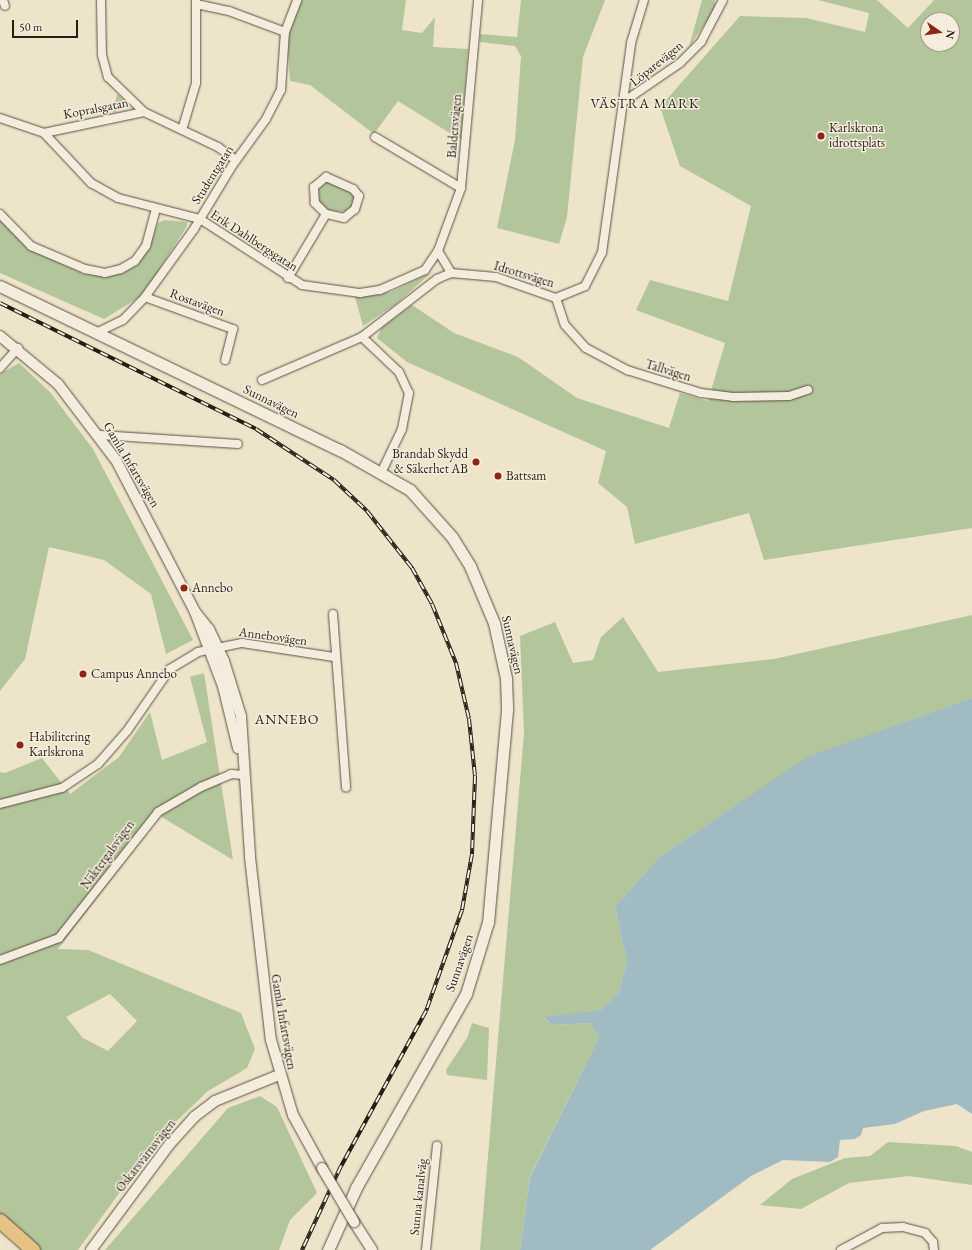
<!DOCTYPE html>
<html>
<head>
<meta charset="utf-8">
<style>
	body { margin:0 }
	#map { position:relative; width:972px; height:1250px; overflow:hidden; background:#eee4ca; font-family:"EB Garamond",serif }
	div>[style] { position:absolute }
	.green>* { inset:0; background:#b3c59b }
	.water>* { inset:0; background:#a0bbc2 }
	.roads { filter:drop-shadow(0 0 1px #594f42) drop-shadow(0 0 1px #594f42) }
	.minor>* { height:8px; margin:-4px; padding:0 4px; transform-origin:4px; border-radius:4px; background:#f4eddd }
	.tertiary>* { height:10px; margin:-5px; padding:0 5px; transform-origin:5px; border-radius:5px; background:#f4eddd }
	.secondary>* { height:11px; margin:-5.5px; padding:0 5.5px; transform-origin:5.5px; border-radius:5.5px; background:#f4eddd }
	.motorway>* { height:14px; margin:-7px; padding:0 7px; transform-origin:7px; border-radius:7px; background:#e7c285 }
	.rail>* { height:4px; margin-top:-2px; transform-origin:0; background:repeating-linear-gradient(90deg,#f4eddd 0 8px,#271d15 0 16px); box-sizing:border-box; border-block:1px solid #271d15 }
	.bridges { filter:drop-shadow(0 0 1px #594f42) drop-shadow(0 0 1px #594f42) }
	.tertiary-bridge>* { height:10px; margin:-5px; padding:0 5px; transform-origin:5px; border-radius:5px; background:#f4eddd }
	.dots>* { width:11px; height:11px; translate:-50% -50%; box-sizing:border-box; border:2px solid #f4eddd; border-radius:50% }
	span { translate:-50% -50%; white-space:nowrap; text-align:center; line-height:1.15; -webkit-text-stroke:3px #f4eddd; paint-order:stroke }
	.street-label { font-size:13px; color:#271d15 }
	.poi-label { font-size:13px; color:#271d15 }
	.left { translate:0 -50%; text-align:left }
	.right { translate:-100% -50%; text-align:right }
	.neighbourhood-label { font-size:14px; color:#271d15; letter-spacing:1px }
	.north { position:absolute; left:920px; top:12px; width:40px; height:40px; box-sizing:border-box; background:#f4eddd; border:1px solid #a29a8d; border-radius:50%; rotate:103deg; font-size:11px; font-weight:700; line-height:16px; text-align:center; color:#271d15 }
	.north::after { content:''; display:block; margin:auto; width:14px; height:18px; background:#8f2418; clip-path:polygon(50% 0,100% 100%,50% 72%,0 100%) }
	.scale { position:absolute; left:12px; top:20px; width:66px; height:18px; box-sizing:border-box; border:2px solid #271d15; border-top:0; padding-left:5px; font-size:12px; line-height:14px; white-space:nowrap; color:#271d15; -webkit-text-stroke:3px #f4eddd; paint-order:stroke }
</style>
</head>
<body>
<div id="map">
	<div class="green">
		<i style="clip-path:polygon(302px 0,406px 0,402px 30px,422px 33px,435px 17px,433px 47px,468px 49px,461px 140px,398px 101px,374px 134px,310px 85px,290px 81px,287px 35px)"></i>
		<i style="clip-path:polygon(521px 0,605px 0,583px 57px,567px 217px,559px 244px,497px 228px,515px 140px,521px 56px,515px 46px,480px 42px,480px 34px,517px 37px)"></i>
		<i style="clip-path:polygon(702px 0,715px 0,715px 9px,689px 47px)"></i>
		<i style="clip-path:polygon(evenodd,818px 0,877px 0,908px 28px,934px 0,972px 0,972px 528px,764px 560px,749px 513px,635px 544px,627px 507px,598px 483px,606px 451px,407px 362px,377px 338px,382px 327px,412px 305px,454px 333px,518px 357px,577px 398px,669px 428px,680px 393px,708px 401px,725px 343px,636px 310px,650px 280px,728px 301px,751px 206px,680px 166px,660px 107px,740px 16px,806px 18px,865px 32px,869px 13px,818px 0,928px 20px,952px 20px,952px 44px,928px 44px,928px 20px)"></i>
		<i style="clip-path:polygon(117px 94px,124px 100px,124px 106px,113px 113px)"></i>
		<i style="clip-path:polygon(323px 181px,332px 181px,354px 195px,356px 200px,348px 212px,328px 211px,316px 200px,318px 186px)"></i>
		<i style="clip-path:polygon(0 220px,29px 249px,84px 274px,103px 276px,122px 273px,135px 266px,149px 248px,158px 223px,164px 220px,187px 222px,187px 226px,143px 295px,104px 319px,0 273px)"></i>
		<i style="clip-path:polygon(432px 272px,396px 304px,363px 326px,355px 297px,391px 292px)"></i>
		<i style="clip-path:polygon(19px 363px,50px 392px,93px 449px,193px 640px,166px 654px,151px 594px,104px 560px,49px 547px,25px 659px,0 691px,0 374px)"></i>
		<i style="clip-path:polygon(972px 615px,972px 698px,807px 758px,658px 858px,615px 907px,627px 962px,619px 992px,601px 1010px,544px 1018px,551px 1025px,592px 1023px,599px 1037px,530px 1176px,520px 1250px,480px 1250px,524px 733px,520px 636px,555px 622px,573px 663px,593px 660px,601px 637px,623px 617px,658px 672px,774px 659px)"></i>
		<i style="clip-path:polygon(evenodd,204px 673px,233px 860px,160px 816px,58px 949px,88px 950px,241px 1013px,255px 1049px,247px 1068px,208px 1091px,159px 1138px,78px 1250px,25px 1250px,0 1223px,0 772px,5px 773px,42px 758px,70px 794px,119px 757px,150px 712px,162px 760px,207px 742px,190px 677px,204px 673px,110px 994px,137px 1021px,108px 1051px,83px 1038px,66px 1017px,110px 994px)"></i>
		<i style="clip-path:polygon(472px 1023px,489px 1028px,487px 1080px,447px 1075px,446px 1070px,467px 1038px)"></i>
		<i style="clip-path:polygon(260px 1096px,277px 1107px,317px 1193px,290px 1220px,279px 1250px,105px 1250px,228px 1108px)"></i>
		<i style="clip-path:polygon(888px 1142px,956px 1146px,972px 1152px,972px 1185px,909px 1176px,849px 1183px,801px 1209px,760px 1205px,792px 1179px,845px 1158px,870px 1156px)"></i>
	</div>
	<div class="water">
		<i style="clip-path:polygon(972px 698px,972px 1114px,957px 1104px,924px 1111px,895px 1124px,863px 1128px,861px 1135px,855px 1139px,840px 1140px,838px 1157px,830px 1162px,783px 1160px,751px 1176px,650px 1250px,520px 1250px,530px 1177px,599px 1037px,591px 1023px,551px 1025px,544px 1017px,601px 1010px,619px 992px,627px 962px,615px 907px,658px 858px,807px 757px)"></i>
	</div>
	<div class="roads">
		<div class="minor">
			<i style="left:3px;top:0;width:6px;rotate:72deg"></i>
			<i style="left:101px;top:0;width:55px;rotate:89deg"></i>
			<i style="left:102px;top:55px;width:23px;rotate:75deg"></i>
			<i style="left:108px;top:77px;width:50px;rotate:44.2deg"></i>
			<i style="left:196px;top:4px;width:34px;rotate:12deg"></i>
			<i style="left:229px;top:11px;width:60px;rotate:20.6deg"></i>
			<i style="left:626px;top:100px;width:65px;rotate:-34.4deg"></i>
			<i style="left:680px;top:63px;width:30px;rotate:-45deg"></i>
			<i style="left:701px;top:42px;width:47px;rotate:-62.4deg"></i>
			<i style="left:0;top:118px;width:46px;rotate:18.8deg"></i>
			<i style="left:44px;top:133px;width:102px;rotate:-11.9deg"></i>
			<i style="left:144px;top:112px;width:82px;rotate:25.3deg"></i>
			<i style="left:218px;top:147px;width:22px;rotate:36deg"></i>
			<i style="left:182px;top:130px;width:49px;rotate:-73.4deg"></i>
			<i style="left:196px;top:83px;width:83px;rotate:-90deg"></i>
			<i style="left:44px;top:133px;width:69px;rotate:46.8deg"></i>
			<i style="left:91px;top:183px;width:31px;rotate:29deg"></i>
			<i style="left:118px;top:198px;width:85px;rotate:14.4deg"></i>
			<i style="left:200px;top:219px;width:121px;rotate:32.9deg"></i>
			<i style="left:302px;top:285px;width:59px;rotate:7.9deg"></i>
			<i style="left:360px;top:293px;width:20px;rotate:-9deg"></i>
			<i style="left:380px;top:290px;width:49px;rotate:-24deg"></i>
			<i style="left:425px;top:270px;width:23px;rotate:-56deg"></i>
			<i style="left:438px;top:251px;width:26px;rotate:59deg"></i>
			<i style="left:375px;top:137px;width:100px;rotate:30.7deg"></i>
			<i style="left:326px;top:177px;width:30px;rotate:24deg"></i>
			<i style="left:353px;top:189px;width:9px;rotate:49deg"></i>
			<i style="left:359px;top:196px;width:14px;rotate:107deg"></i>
			<i style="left:355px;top:209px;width:14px;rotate:141deg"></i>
			<i style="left:344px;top:218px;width:18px;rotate:-167deg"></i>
			<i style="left:326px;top:214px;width:16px;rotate:-135deg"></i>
			<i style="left:315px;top:203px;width:16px;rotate:-94deg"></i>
			<i style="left:314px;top:187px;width:16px;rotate:-40deg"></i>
			<i style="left:0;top:214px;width:45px;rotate:45.9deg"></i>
			<i style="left:31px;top:246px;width:59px;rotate:23.1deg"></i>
			<i style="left:85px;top:269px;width:20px;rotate:11deg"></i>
			<i style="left:105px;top:273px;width:16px;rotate:-14deg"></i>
			<i style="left:121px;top:269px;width:16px;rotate:-30deg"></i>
			<i style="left:135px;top:261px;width:19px;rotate:-54deg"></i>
			<i style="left:146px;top:246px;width:38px;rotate:-75deg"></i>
			<i style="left:438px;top:251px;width:67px;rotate:-69.9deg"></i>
			<i style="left:461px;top:188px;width:189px;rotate:-84.8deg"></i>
			<i style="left:288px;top:278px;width:74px;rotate:-59.3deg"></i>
			<i style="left:145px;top:297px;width:94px;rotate:20deg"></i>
			<i style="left:233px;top:329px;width:32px;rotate:104deg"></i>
			<i style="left:556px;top:298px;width:28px;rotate:72deg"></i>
			<i style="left:565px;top:325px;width:31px;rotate:48deg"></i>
			<i style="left:586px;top:348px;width:47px;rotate:28.2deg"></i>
			<i style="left:627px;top:370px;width:77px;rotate:17.3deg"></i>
			<i style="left:701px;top:393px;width:32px;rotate:7deg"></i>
			<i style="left:733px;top:397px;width:56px;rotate:-1deg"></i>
			<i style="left:789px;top:396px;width:20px;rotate:-18deg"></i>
			<i style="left:96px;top:333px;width:30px;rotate:-26deg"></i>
			<i style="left:123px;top:320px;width:32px;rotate:-46deg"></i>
			<i style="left:145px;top:297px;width:84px;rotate:-54.2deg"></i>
			<i style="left:194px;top:229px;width:74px;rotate:-58.9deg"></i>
			<i style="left:232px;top:166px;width:58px;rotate:-54.1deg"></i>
			<i style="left:266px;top:119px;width:33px;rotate:-63deg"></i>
			<i style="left:281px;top:90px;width:58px;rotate:-86.1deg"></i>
			<i style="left:285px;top:32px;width:34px;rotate:-69deg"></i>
			<i style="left:362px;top:337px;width:51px;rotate:43.4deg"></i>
			<i style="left:399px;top:372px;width:23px;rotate:65deg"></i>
			<i style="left:409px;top:393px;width:37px;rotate:101deg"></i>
			<i style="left:402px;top:429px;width:47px;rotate:115.5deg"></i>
			<i style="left:0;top:368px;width:27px;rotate:-48deg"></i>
			<i style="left:262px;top:380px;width:109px;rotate:-23.3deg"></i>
			<i style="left:362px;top:337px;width:95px;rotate:-37.7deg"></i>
			<i style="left:437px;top:279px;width:15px;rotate:-23deg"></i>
			<i style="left:451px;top:273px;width:45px;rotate:5.1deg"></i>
			<i style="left:496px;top:277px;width:64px;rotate:19.3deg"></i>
			<i style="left:556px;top:298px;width:31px;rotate:-22deg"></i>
			<i style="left:585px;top:286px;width:37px;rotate:-63deg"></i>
			<i style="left:602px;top:253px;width:212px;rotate:-82.1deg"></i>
			<i style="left:631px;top:43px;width:45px;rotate:-73.2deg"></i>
			<i style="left:100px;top:435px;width:138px;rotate:3.7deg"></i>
			<i style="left:333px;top:614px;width:174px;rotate:85.7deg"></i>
			<i style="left:0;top:804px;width:64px;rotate:-14.5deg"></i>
			<i style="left:62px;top:788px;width:43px;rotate:-33.7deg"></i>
			<i style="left:98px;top:764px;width:44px;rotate:-48.7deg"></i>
			<i style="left:127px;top:731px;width:75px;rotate:-55.3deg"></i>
			<i style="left:170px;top:669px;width:33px;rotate:-31deg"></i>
			<i style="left:198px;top:652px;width:45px;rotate:-11.6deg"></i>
			<i style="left:242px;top:643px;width:93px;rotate:8.7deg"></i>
			<i style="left:0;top:960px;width:63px;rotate:-20.4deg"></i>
			<i style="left:59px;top:938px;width:160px;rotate:-51.8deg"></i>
			<i style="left:158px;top:812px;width:50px;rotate:-30.2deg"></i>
			<i style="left:201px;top:787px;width:33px;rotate:-23deg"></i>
			<i style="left:231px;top:774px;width:12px;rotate:5deg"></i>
			<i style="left:426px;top:1250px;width:105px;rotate:-84deg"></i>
			<i style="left:841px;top:1250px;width:47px;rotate:-28.2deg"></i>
			<i style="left:882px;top:1228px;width:21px;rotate:-3deg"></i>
			<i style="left:903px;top:1227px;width:23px;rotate:15deg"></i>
			<i style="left:925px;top:1233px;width:12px;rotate:48deg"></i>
			<i style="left:933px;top:1242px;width:8px;rotate:83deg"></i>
		</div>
		<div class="tertiary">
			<i style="left:0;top:336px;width:75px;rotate:39.6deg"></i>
			<i style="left:58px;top:384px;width:96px;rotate:52.7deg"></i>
			<i style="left:116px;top:460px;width:171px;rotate:62.5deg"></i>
			<i style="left:195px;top:612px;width:79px;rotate:69.3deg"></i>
			<i style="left:223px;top:686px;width:64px;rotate:76.4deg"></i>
			<i style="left:195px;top:612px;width:22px;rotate:51deg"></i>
			<i style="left:209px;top:629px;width:35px;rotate:65deg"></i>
			<i style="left:224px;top:661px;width:58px;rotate:72.8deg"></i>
			<i style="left:241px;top:716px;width:141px;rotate:86.3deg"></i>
			<i style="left:250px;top:857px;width:184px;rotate:83.5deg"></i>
			<i style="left:271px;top:1040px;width:78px;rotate:73.7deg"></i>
			<i style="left:293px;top:1115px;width:60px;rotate:61.3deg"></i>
			<i style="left:354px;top:1222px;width:33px;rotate:57deg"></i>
			<i style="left:91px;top:1250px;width:131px;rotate:-53.4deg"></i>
			<i style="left:169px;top:1145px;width:38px;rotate:-48deg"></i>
			<i style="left:194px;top:1117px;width:26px;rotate:-37deg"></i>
			<i style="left:215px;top:1101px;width:69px;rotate:-22.1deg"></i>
		</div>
		<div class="secondary">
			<i style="left:0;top:286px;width:377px;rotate:25.8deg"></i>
			<i style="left:340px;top:450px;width:81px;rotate:29.7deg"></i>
			<i style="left:410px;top:490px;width:63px;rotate:48.2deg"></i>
			<i style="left:452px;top:537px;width:34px;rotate:58deg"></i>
			<i style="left:470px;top:566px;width:62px;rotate:67.2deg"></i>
			<i style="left:494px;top:623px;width:56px;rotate:77.7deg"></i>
			<i style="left:506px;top:678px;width:32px;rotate:88deg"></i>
			<i style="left:507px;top:710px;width:213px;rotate:95.1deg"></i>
			<i style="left:488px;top:922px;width:75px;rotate:107deg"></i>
			<i style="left:466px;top:994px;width:223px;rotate:119.6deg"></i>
			<i style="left:356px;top:1188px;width:68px;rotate:114.3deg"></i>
		</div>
		<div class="motorway">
			<i style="left:0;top:1221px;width:44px;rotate:41.3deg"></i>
		</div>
	</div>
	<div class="rail">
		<i style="left:0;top:303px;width:285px;rotate:26.2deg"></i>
		<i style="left:256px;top:429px;width:93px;rotate:33.2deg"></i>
		<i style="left:334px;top:480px;width:45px;rotate:43.2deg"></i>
		<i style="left:367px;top:511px;width:73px;rotate:51.7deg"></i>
		<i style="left:412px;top:568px;width:41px;rotate:60.9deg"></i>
		<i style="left:432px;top:604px;width:64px;rotate:67.9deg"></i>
		<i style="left:456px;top:663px;width:57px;rotate:76.9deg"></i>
		<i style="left:469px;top:719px;width:57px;rotate:84deg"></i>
		<i style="left:475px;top:776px;width:78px;rotate:92.2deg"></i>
		<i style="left:472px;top:854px;width:57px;rotate:100.1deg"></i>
		<i style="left:462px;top:910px;width:107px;rotate:109.6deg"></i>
		<i style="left:426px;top:1011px;width:177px;rotate:118.7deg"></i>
		<i style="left:341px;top:1166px;width:93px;rotate:114.9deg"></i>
	</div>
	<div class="bridges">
		<div class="tertiary-bridge">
			<i style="left:322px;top:1168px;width:63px;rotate:59.3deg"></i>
		</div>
	</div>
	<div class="dots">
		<i style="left:821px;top:136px;background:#8f2418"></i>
		<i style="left:476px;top:462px;background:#8f2418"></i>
		<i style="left:498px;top:476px;background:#8f2418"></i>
		<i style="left:184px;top:588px;background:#8f2418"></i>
		<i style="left:83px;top:674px;background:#8f2418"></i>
		<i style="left:20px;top:745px;background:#8f2418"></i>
	</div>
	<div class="street-label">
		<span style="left:657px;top:64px;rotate:-39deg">Löparevägen</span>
		<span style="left:96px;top:109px;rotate:-11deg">Kopralsgatan</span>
		<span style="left:455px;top:126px;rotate:-85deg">Baldersvägen</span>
		<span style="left:213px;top:175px;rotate:-58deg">Studentgatan</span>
		<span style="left:254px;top:241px;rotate:33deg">Erik Dahlbergsgatan</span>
		<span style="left:524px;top:275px;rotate:17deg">Idrottsvägen</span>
		<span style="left:197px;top:303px;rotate:20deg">Rostavägen</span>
		<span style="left:668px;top:371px;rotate:17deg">Tallvägen</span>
		<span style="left:271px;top:402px;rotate:26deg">Sunnavägen</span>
		<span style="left:131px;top:465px;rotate:59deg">Gamla Infartsvägen</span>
		<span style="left:273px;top:637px;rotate:8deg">Annebovägen</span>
		<span style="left:512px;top:645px;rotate:77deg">Sunnavägen</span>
		<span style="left:108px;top:855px;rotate:-54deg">Näktergalsvägen</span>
		<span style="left:460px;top:963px;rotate:-71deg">Sunnavägen</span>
		<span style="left:283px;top:1022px;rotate:80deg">Gamla Infartsvägen</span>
		<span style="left:146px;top:1156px;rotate:-52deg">Oskarsvärnsvägen</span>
		<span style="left:419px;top:1197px;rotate:-84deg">Sunna kanalväg</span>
	</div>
	<div class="poi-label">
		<span class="left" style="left:829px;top:136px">Karlskrona<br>idrottsplats</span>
		<span class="right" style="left:468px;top:462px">Brandab Skydd<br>&amp; Säkerhet AB</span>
		<span class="left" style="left:506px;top:476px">Battsam</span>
		<span class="left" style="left:192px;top:588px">Annebo</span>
		<span class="left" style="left:91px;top:674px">Campus Annebo</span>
		<span class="left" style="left:29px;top:745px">Habilitering<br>Karlskrona</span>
	</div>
	<div class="neighbourhood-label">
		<span style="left:645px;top:103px">VÄSTRA MARK</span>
		<span style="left:287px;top:719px">ANNEBO</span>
	</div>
	<div class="north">N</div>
	<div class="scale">50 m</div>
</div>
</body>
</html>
